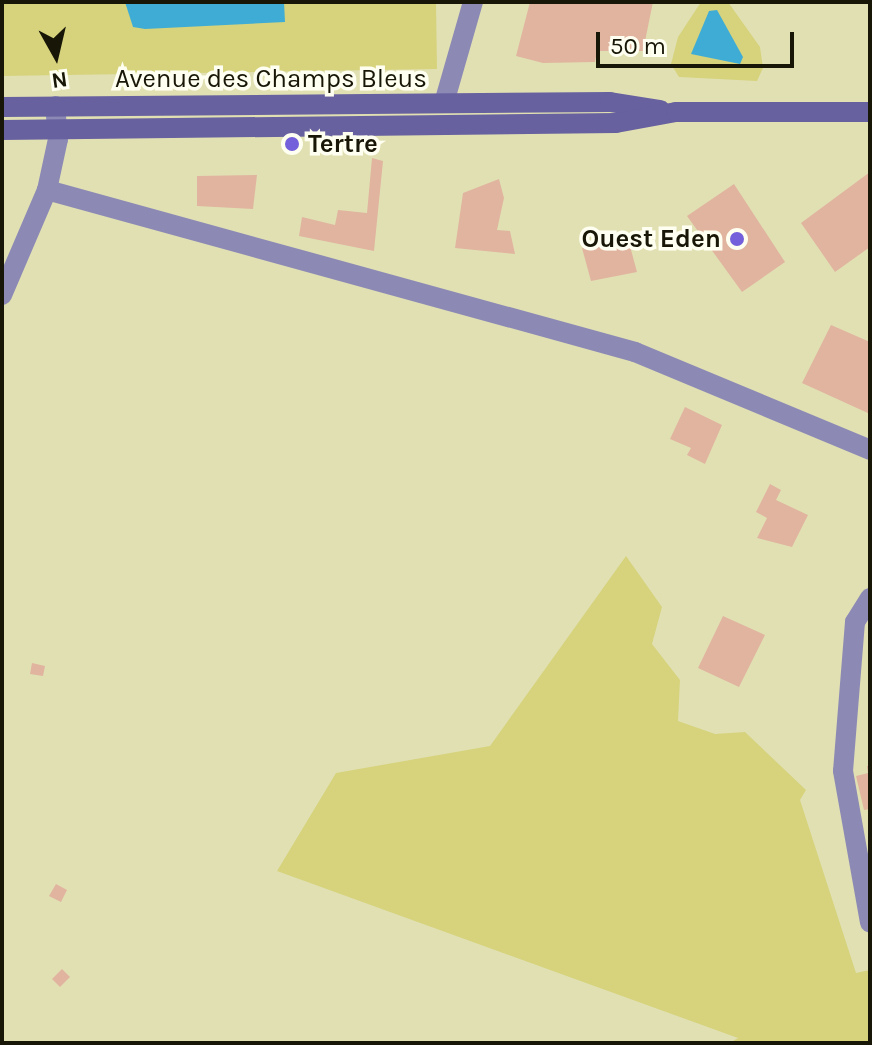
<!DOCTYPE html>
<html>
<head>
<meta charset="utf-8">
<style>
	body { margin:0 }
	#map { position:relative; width:872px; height:1045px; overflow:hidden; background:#e1e0b3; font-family:Karla,sans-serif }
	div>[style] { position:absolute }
	.green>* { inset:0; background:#d6d37c }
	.water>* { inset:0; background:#3facd5 }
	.building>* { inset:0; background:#e0b49f }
	.street>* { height:20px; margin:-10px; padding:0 10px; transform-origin:10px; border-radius:10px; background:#8c8ab5 }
	.secondary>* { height:20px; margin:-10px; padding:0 10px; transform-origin:10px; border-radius:10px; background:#67619f }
	.dots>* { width:22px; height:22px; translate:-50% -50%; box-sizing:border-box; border:4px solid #fffff1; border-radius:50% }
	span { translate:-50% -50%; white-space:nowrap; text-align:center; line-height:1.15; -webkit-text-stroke:7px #fffff1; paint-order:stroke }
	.street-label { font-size:26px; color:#181707 }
	.poi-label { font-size:26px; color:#181707; font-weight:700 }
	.left { translate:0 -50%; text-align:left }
	.right { translate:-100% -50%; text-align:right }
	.frame { position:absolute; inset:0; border:4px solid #181707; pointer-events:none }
	.north { position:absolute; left:16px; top:16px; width:80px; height:80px; -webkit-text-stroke:6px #fffff1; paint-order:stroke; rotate:172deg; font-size:22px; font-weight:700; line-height:32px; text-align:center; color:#181707 }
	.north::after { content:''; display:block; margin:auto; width:28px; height:36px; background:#181707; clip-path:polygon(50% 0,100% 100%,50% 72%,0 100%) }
	.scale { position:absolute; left:596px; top:32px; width:198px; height:36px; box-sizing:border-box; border:4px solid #181707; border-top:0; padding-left:10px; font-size:24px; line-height:28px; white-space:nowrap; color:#181707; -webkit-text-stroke:6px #fffff1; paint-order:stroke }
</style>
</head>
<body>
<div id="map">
	<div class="green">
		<i style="clip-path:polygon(2px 2px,436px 2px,437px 69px,2px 76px)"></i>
		<i style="clip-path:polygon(701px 2px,728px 2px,760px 47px,763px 68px,757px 81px,679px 77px,671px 64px,678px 37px)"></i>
		<i style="clip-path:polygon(626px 556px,662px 607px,652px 644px,680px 680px,678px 721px,715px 734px,745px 732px,806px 790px,800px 800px,856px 973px,870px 970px,870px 1043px,730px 1043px,738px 1038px,277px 871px,336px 773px,490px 746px)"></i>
	</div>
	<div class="water">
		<i style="clip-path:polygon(125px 2px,284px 2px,285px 22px,145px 29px,133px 27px)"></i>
		<i style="clip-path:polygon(717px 10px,743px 57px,740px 64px,691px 54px,709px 11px)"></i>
	</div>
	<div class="building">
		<i style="clip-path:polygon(530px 2px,653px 2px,643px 51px,597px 51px,595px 62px,543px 63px,516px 56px)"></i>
		<i style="clip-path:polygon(372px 158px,383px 161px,374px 251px,299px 236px,302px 217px,335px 225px,338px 210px,367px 213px)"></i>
		<i style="clip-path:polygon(870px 172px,870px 247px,835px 272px,801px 223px)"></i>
		<i style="clip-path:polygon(257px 175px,253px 209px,197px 206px,197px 176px)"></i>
		<i style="clip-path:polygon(499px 179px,504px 198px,497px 230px,510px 231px,515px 254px,455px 248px,463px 193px)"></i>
		<i style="clip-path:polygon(734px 184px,785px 262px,742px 292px,687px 216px)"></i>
		<i style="clip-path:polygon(627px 235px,637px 272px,591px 281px,582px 248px)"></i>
		<i style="clip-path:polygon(831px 325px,870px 342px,870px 414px,802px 383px)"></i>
		<i style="clip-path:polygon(685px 407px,722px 425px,705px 464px,687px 455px,691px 448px,670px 439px)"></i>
		<i style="clip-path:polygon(770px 484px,781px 490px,776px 500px,808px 515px,792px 547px,757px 538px,767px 518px,756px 512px)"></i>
		<i style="clip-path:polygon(723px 616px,765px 635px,739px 687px,698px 668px)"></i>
		<i style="clip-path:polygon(32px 663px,45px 666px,43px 676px,30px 674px)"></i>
		<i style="clip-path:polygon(867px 766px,870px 766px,870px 809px,864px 810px,856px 776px,868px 773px)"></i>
		<i style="clip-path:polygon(56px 884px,67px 890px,61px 902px,49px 896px)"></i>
		<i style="clip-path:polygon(62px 969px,70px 977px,60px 987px,52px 979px)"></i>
	</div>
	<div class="street">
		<i style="left:444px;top:103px;width:105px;rotate:-74deg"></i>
		<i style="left:47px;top:190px;width:610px;rotate:15.4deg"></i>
		<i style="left:635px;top:352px;width:255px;rotate:22.6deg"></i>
		<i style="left:2px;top:295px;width:114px;rotate:-66.8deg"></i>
		<i style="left:47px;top:190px;width:52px;rotate:-77.8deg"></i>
		<i style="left:58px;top:139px;width:33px;rotate:-95deg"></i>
		<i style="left:870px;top:598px;width:28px;rotate:122deg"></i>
		<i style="left:855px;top:622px;width:149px;rotate:94.6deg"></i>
		<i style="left:843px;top:771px;width:154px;rotate:79.9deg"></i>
	</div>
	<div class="secondary">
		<i style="left:2px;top:107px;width:608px;rotate:-0.47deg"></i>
		<i style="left:610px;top:102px;width:51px;rotate:9.1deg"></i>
		<i style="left:2px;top:130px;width:614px;rotate:-0.65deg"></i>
		<i style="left:616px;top:123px;width:61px;rotate:-10.4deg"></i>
		<i style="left:676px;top:112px;width:194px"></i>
	</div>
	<div class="dots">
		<i style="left:292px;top:144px;background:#7460da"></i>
		<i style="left:737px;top:239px;background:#7460da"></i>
	</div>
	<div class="street-label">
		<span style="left:271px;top:79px">Avenue des Champs Bleus</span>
	</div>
	<div class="poi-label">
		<span class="left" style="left:308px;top:144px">Tertre</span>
		<span class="right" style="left:721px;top:239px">Ouest Eden</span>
	</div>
	<div class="frame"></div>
	<div class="north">N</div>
	<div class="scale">50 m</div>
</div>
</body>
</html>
